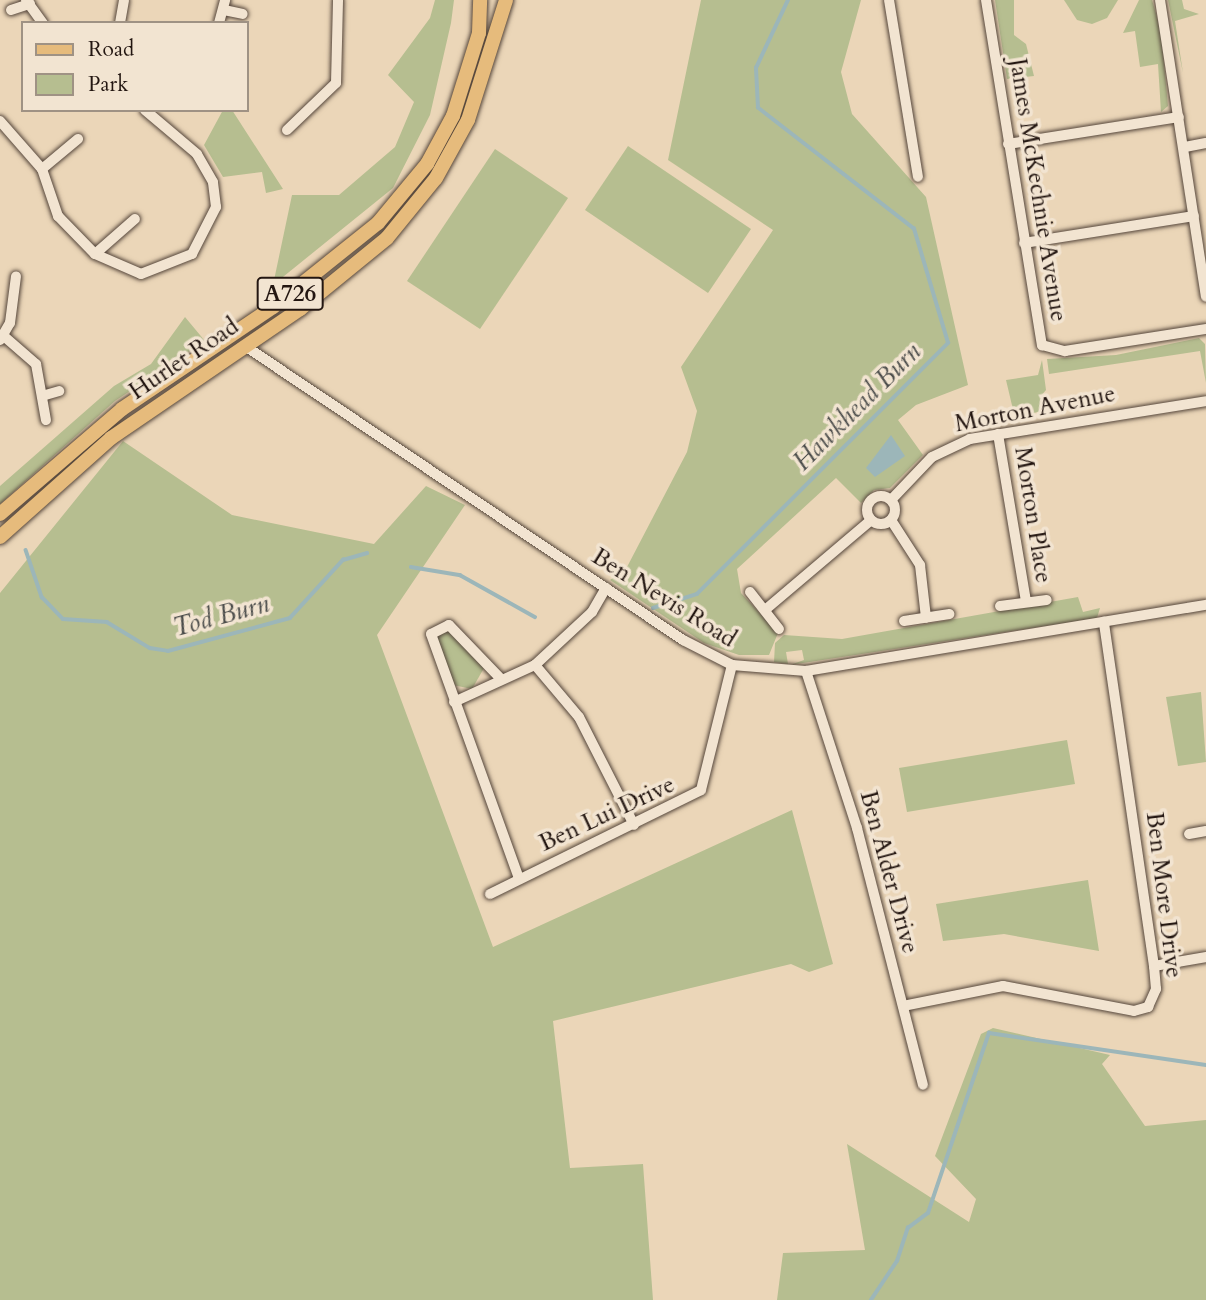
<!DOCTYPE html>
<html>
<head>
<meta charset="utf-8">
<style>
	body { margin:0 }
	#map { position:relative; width:1206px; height:1300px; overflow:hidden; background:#ebd6b8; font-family:Cardo,serif }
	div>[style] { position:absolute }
	.green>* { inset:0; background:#b6be90 }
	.water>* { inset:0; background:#9cb6b9 }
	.stream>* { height:3.5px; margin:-1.75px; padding:0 1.75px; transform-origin:1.75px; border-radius:1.75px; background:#9cb6b9 }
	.roads { filter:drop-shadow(0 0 2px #55463b) drop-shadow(0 0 2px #55463b) }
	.minor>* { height:10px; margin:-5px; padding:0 5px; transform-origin:5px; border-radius:5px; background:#f2e4d1 }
	.minor>.ring { margin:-5px; padding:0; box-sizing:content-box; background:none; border:10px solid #f2e4d1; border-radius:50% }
	.major>* { height:14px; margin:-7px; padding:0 7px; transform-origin:7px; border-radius:7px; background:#e6bb7c }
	span { translate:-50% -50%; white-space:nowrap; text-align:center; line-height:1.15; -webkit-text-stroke:7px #f2e4d1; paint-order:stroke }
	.shield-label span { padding:2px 5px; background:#f2e4d1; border:2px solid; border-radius:5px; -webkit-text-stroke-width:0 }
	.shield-label { font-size:23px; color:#231611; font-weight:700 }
	.street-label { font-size:24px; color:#231611 }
	.water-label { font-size:26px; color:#4d4e4c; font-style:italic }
	.legend { position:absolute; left:21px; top:21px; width:228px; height:91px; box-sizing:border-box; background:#f2e4d1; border:2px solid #9f9284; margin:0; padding:9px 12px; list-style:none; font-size:21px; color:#231611 }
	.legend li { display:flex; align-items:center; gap:14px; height:35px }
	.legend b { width:35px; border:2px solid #9f9284 }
</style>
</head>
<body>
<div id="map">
	<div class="green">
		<i style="clip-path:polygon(435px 0,454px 0,451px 23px,430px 115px,393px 188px,273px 285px,292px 195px,339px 195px,395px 147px,414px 102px,388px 75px,430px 18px)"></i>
		<i style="clip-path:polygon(701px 0,861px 0,841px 72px,852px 114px,926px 197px,968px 385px,916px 405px,898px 420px,923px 455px,890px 488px,874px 490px,861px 503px,836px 478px,737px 569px,741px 593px,778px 633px,769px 655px,739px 655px,704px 643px,610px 580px,627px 567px,687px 452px,697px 411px,681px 367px,773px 230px,668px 160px)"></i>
		<i style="clip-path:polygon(995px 0,1014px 0,1014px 35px,1026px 44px,1034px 76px,1007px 79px)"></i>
		<i style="clip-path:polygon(1064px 0,1118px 0,1107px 18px,1092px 24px,1077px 20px)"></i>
		<i style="clip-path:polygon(1139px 0,1152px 0,1161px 31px,1168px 106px,1161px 112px,1158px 64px,1140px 67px,1135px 31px,1123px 33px)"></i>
		<i style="clip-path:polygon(1168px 0,1182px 0,1184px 9px,1199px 14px,1175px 21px,1183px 73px)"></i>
		<i style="clip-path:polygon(223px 110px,232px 110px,283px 189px,266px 193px,262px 172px,223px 177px,204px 145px)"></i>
		<i style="clip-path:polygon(628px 146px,751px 229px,708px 293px,585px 210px)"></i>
		<i style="clip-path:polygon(495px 149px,568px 198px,480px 329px,407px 281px)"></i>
		<i style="clip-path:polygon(185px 317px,205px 341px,115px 401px,0 504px,0 486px,114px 386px,151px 364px)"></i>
		<i style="clip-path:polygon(1199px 338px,1205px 344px,1206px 383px,1200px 351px,1049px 374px,1047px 359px,1116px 355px)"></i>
		<i style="clip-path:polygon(1042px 360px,1046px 390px,1040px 397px,1049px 409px,1015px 418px,1006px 380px,1038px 375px)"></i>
		<i style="clip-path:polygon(123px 441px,232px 515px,374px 544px,426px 486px,465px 505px,377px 635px,493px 947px,792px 810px,833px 964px,809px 972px,791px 964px,553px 1021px,570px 1168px,643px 1164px,653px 1300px,0 1300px,0 593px)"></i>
		<i style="clip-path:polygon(1078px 597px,1083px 612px,1100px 608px,1097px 618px,790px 665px,804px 660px,802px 650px,786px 652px,788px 664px,774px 662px,775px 643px,784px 635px,842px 639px)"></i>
		<i style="clip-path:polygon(449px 631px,484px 668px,472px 689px,453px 685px,437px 643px,437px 634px)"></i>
		<i style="clip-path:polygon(1201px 692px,1206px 762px,1178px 766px,1166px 697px)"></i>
		<i style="clip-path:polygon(1067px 740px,1075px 784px,907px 812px,899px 768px)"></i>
		<i style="clip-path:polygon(1088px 880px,1099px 951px,1004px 934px,943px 941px,936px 904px)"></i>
		<i style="clip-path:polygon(993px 1028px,1110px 1055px,1102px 1064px,1145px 1126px,1206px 1120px,1206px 1300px,777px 1300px,783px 1253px,865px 1250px,847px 1144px,969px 1222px,976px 1199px,935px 1156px,981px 1034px)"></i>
	</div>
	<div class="water">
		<i style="clip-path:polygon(891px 435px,905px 456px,875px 477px,866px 468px)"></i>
	</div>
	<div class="stream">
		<i style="left:26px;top:550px;width:50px;rotate:71.2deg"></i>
		<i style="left:42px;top:597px;width:30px;rotate:46deg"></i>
		<i style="left:63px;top:619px;width:44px;rotate:3.9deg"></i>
		<i style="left:107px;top:622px;width:50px;rotate:31.2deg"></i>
		<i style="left:150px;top:648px;width:18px;rotate:9deg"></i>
		<i style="left:168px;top:651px;width:126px;rotate:-15.1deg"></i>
		<i style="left:290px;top:618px;width:79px;rotate:-47.6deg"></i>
		<i style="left:343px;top:560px;width:25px;rotate:-16deg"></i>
		<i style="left:411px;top:567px;width:50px;rotate:9.3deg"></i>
		<i style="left:460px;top:575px;width:86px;rotate:29.2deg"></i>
		<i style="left:653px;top:608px;width:46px;rotate:-17.7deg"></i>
		<i style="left:697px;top:594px;width:355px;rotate:-45deg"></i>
		<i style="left:948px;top:343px;width:119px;rotate:-106.6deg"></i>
		<i style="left:914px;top:229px;width:197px;rotate:-142.2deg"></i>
		<i style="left:758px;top:108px;width:40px;rotate:-92.9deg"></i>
		<i style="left:756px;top:68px;width:75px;rotate:-64.8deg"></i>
		<i style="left:871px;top:1300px;width:47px;rotate:-56.3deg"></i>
		<i style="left:897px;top:1261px;width:35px;rotate:-72deg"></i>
		<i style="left:908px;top:1228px;width:25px;rotate:-37deg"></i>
		<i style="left:928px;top:1213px;width:190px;rotate:-71.3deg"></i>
		<i style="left:989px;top:1033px;width:219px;rotate:8.4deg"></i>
	</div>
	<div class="roads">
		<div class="minor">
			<i style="left:26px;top:0;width:29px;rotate:54deg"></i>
			<i style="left:889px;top:0;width:179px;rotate:80.7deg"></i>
			<i style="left:986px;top:0;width:350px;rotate:80.8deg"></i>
			<i style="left:1042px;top:345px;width:24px;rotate:15deg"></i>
			<i style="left:1065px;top:351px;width:143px;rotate:-8.9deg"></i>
			<i style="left:1160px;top:0;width:300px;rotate:81.2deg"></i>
			<i style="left:11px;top:10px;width:20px;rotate:-18deg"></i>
			<i style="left:224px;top:10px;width:19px;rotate:12deg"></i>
			<i style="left:120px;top:23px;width:23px;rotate:-80deg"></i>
			<i style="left:219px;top:23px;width:24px;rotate:-75deg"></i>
			<i style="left:0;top:121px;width:64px;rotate:48.8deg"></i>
			<i style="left:42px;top:169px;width:50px;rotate:71.2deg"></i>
			<i style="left:58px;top:216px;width:53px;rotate:45.8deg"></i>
			<i style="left:95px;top:254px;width:50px;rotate:23.5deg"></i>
			<i style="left:141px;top:274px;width:55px;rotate:-21.4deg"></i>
			<i style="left:192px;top:254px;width:53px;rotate:-62.9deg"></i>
			<i style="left:216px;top:207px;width:25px;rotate:-97deg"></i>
			<i style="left:213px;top:182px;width:32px;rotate:-120deg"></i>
			<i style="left:197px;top:154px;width:68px;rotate:-139.8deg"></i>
			<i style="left:287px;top:130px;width:68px;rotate:-43.8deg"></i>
			<i style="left:336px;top:83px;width:83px;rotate:-88.6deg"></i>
			<i style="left:1008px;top:144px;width:173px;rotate:-9deg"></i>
			<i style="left:1185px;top:147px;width:21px;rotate:-11deg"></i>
			<i style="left:42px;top:169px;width:47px;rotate:-39.8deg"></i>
			<i style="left:1024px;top:243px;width:172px;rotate:-9deg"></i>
			<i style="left:95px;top:254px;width:53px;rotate:-41.2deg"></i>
			<i style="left:6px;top:338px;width:40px;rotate:41deg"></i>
			<i style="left:36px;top:364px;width:57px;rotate:79.9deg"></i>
			<i style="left:0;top:340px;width:20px;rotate:-60deg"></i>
			<i style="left:10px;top:323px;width:47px;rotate:-82.7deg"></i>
			<i style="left:245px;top:346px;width:528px;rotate:33.87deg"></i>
			<i style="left:683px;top:640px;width:55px;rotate:27deg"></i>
			<i style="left:732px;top:665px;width:74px;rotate:4.6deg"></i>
			<i style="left:806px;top:671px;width:405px;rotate:-9.4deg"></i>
			<i style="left:42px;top:396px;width:18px;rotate:-16deg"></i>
			<i style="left:998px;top:434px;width:170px;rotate:80.5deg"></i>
			<i class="ring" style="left:867px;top:496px;width:18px;height:18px"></i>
			<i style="left:891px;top:500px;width:59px;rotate:-46.4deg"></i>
			<i style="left:932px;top:457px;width:42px;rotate:-25.3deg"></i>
			<i style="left:970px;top:439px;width:239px;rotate:-9.1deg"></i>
			<i style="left:891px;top:520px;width:54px;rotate:57.2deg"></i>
			<i style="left:920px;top:565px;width:53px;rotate:83.5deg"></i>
			<i style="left:750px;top:592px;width:47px;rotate:51.9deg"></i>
			<i style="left:1000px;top:606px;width:47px;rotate:-7.3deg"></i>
			<i style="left:765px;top:610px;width:139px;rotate:-40.3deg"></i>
			<i style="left:904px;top:621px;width:46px;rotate:-8.8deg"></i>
			<i style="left:535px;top:665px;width:68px;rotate:49.8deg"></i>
			<i style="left:579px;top:717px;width:121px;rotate:63deg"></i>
			<i style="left:806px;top:671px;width:165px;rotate:72deg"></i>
			<i style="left:857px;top:828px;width:265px;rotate:75.6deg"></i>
			<i style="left:501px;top:679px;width:75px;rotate:-133.9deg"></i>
			<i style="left:449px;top:625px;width:20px;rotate:153deg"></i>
			<i style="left:431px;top:634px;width:260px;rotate:70.2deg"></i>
			<i style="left:454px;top:702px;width:89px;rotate:-24.6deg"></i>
			<i style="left:535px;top:665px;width:78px;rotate:-42.9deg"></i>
			<i style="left:592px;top:612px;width:28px;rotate:-60deg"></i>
			<i style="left:1189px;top:834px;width:17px;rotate:-10deg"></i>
			<i style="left:490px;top:894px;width:235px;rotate:-26.2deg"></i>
			<i style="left:701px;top:790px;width:129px;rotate:-76.1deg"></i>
			<i style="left:1154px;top:966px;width:53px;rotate:-9.8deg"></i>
			<i style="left:903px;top:1006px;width:102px;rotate:-11.3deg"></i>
			<i style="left:1003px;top:986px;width:133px;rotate:10.8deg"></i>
			<i style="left:1134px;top:1011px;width:15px;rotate:-16deg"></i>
			<i style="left:1148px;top:1007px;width:20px;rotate:-66deg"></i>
			<i style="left:1156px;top:989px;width:23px;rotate:-95deg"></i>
			<i style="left:1154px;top:966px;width:348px;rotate:-98.3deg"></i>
		</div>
		<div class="major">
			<i style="left:0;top:514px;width:161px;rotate:-40.7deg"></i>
			<i style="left:122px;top:409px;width:182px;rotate:-34deg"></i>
			<i style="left:273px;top:307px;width:134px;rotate:-38.7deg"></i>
			<i style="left:378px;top:223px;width:77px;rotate:-50.3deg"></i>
			<i style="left:427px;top:164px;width:55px;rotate:-61.6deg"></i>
			<i style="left:453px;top:116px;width:87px;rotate:-72.6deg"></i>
			<i style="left:479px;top:33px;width:33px;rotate:-88deg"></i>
			<i style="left:0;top:537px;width:149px;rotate:-41.7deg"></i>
			<i style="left:111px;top:438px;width:229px;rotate:-34.3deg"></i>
			<i style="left:300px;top:309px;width:112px;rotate:-39.2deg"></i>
			<i style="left:387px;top:238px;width:77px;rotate:-50.8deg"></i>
			<i style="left:436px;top:178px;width:66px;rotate:-61.1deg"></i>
			<i style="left:468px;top:120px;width:126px;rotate:-72.4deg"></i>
		</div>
	</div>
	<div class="shield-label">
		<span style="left:290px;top:294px">A726</span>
	</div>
	<div class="street-label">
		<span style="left:1038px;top:190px;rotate:81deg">James McKechnie Avenue</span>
		<span style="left:184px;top:359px;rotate:-34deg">Hurlet Road</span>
		<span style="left:1035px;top:409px;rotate:-11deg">Morton Avenue</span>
		<span style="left:1033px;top:515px;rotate:81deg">Morton Place</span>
		<span style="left:664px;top:598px;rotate:32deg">Ben Nevis Road</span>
		<span style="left:607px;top:814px;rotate:-25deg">Ben Lui Drive</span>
		<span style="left:889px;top:872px;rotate:75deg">Ben Alder Drive</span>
		<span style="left:1164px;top:895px;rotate:83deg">Ben More Drive</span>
	</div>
	<div class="water-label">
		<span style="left:857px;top:407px;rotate:-45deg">Hawkhead Burn</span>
		<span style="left:221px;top:616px;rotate:-15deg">Tod Burn</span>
	</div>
	<ul class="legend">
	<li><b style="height:9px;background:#e6bb7c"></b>Road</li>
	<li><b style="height:19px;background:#b6be90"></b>Park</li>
	</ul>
</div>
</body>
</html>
